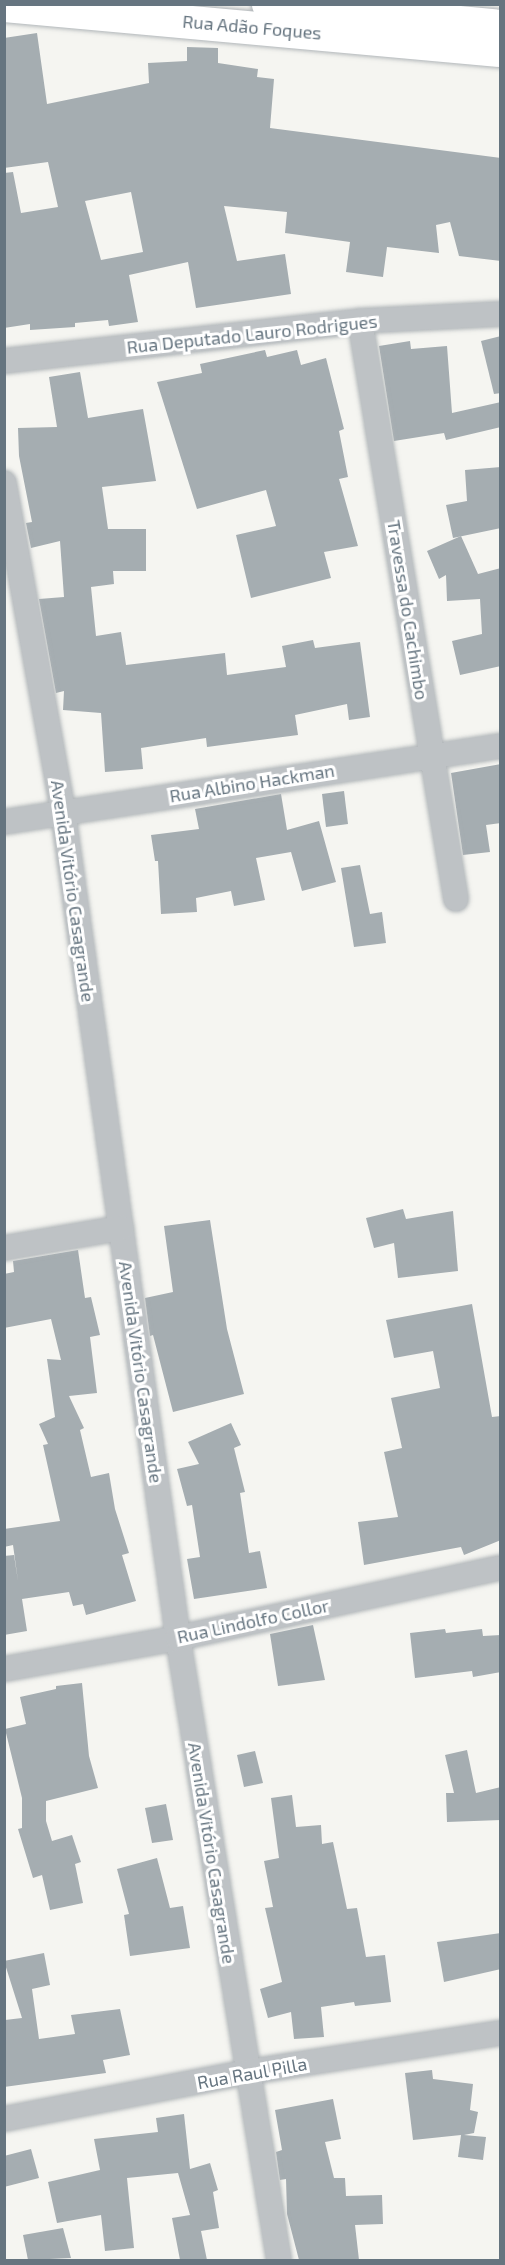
<!DOCTYPE html>
<html>
<head>
<meta charset="utf-8">
<style>
	body { margin:0 }
	#map { position:relative; width:505px; height:2265px; overflow:hidden; background:#f5f5f1; font-family:"Exo 2",sans-serif }
	div>[style] { position:absolute }
	.building>* { inset:0; background:#a5adb1 }
	.roads { filter:drop-shadow(0 0 2px #b1b6b9) drop-shadow(0 0 2px #b1b6b9) }
	.minor>* { height:24px; margin:-12px; padding:0 12px; transform-origin:12px; border-radius:12px; background:#bec2c5 }
	.secondary>* { height:33px; margin:-16.5px; padding:0 16.5px; transform-origin:16.5px; border-radius:16.5px; background:#fff }
	span { translate:-50% -50%; white-space:nowrap; text-align:center; line-height:1.15; -webkit-text-stroke:6px #fff; paint-order:stroke }
	.street-label { font-size:18px; color:#667580 }
	.frame { position:absolute; inset:0; border:6px solid #667580; pointer-events:none }
</style>
</head>
<body>
<div id="map">
	<div class="building">
		<i style="clip-path:polygon(evenodd,37px 33px,47px 104px,149px 83px,148px 63px,187px 61px,187px 47px,218px 48px,218px 63px,258px 69px,257px 77px,274px 79px,270px 128px,501px 158px,501px 261px,459px 256px,450px 222px,436px 225px,439px 253px,387px 247px,383px 277px,346px 272px,350px 242px,285px 233px,287px 212px,224px 206px,237px 261px,285px 254px,291px 294px,196px 308px,188px 262px,129px 275px,138px 322px,109px 326px,108px 320px,75px 323px,75px 327px,30px 330px,30px 324px,4px 328px,4px 173px,13px 172px,21px 213px,58px 207px,48px 162px,4px 168px,4px 38px,37px 33px,131px 192px,143px 252px,101px 260px,85px 201px,131px 192px)"></i>
		<i style="clip-path:polygon(501px 336px,501px 393px,494px 394px,481px 341px)"></i>
		<i style="clip-path:polygon(410px 341px,411px 349px,447px 346px,452px 413px,501px 402px,501px 427px,446px 440px,444px 433px,394px 441px,379px 346px)"></i>
		<i style="clip-path:polygon(265px 350px,267px 357px,297px 350px,301px 365px,326px 358px,344px 429px,339px 431px,348px 477px,339px 479px,358px 546px,324px 552px,331px 578px,251px 598px,236px 535px,276px 526px,266px 490px,197px 509px,157px 382px,202px 373px,200px 364px)"></i>
		<i style="clip-path:polygon(80px 372px,88px 418px,143px 409px,156px 481px,102px 487px,108px 529px,146px 529px,146px 571px,113px 571px,114px 584px,91px 587px,96px 636px,121px 632px,126px 665px,225px 653px,227px 675px,286px 667px,282px 646px,313px 640px,315px 648px,360px 642px,370px 717px,349px 720px,347px 704px,295px 715px,298px 735px,207px 747px,206px 738px,141px 748px,143px 769px,105px 772px,101px 713px,63px 710px,64px 691px,56px 693px,39px 599px,64px 597px,60px 541px,31px 548px,26px 523px,32px 522px,19px 456px,18px 428px,57px 427px,49px 377px)"></i>
		<i style="clip-path:polygon(501px 467px,501px 528px,453px 538px,446px 505px,467px 501px,465px 470px)"></i>
		<i style="clip-path:polygon(461px 536px,478px 574px,501px 568px,501px 666px,460px 675px,452px 641px,482px 634px,480px 599px,447px 601px,446px 575px,439px 579px,427px 551px)"></i>
		<i style="clip-path:polygon(501px 764px,501px 823px,486px 825px,490px 852px,463px 855px,451px 773px)"></i>
		<i style="clip-path:polygon(344px 791px,348px 824px,326px 827px,322px 794px)"></i>
		<i style="clip-path:polygon(281px 794px,287px 830px,319px 821px,336px 882px,302px 891px,291px 852px,256px 858px,265px 900px,234px 906px,231px 891px,196px 898px,197px 912px,161px 914px,158px 861px,155px 861px,151px 835px,199px 829px,195px 809px)"></i>
		<i style="clip-path:polygon(360px 865px,370px 914px,382px 912px,386px 943px,354px 947px,341px 868px)"></i>
		<i style="clip-path:polygon(403px 1209px,406px 1219px,453px 1211px,458px 1271px,398px 1278px,394px 1243px,374px 1248px,366px 1218px)"></i>
		<i style="clip-path:polygon(210px 1220px,227px 1329px,244px 1394px,173px 1412px,153px 1335px,150px 1336px,145px 1298px,173px 1292px,164px 1226px)"></i>
		<i style="clip-path:polygon(78px 1250px,85px 1298px,91px 1297px,100px 1335px,90px 1337px,97px 1393px,69px 1396px,84px 1428px,80px 1430px,91px 1477px,109px 1473px,115px 1509px,129px 1553px,122px 1555px,136px 1601px,86px 1615px,83px 1604px,73px 1606px,69px 1592px,22px 1599px,27px 1631px,4px 1635px,4px 1556px,14px 1555px,18px 1581px,13px 1545px,4px 1547px,4px 1529px,60px 1521px,43px 1445px,48px 1444px,39px 1424px,55px 1417px,47px 1359px,61px 1360px,51px 1319px,4px 1328px,4px 1274px,14px 1272px,13px 1261px)"></i>
		<i style="clip-path:polygon(472px 1304px,492px 1417px,501px 1416px,501px 1540px,464px 1555px,461px 1547px,364px 1565px,358px 1522px,398px 1517px,384px 1452px,402px 1448px,391px 1398px,440px 1388px,433px 1351px,394px 1358px,386px 1320px)"></i>
		<i style="clip-path:polygon(231px 1423px,241px 1445px,234px 1448px,245px 1492px,240px 1493px,249px 1553px,260px 1551px,267px 1588px,194px 1599px,187px 1559px,200px 1557px,192px 1505px,187px 1506px,177px 1469px,199px 1464px,188px 1442px)"></i>
		<i style="clip-path:polygon(313px 1625px,325px 1680px,278px 1686px,270px 1634px)"></i>
		<i style="clip-path:polygon(445px 1629px,446px 1633px,482px 1629px,483px 1636px,501px 1635px,501px 1672px,473px 1677px,472px 1671px,415px 1678px,410px 1633px)"></i>
		<i style="clip-path:polygon(82px 1683px,89px 1756px,98px 1788px,46px 1801px,46px 1821px,52px 1841px,72px 1835px,81px 1862px,75px 1864px,83px 1903px,50px 1910px,42px 1875px,33px 1878px,18px 1829px,22px 1828px,22px 1798px,5px 1729px,26px 1724px,20px 1697px,56px 1689px,56px 1686px)"></i>
		<i style="clip-path:polygon(467px 1750px,476px 1793px,501px 1787px,501px 1820px,447px 1822px,446px 1793px,454px 1793px,445px 1755px)"></i>
		<i style="clip-path:polygon(255px 1751px,263px 1783px,244px 1787px,237px 1755px)"></i>
		<i style="clip-path:polygon(292px 1795px,296px 1827px,321px 1825px,322px 1844px,333px 1842px,347px 1909px,357px 1908px,366px 1957px,385px 1955px,391px 2002px,355px 2006px,354px 2002px,321px 2007px,324px 2037px,294px 2039px,291px 2012px,268px 2018px,260px 1989px,282px 1982px,265px 1908px,273px 1907px,264px 1861px,279px 1858px,271px 1798px)"></i>
		<i style="clip-path:polygon(166px 1804px,173px 1840px,152px 1843px,145px 1808px)"></i>
		<i style="clip-path:polygon(157px 1858px,170px 1908px,183px 1906px,190px 1948px,130px 1956px,124px 1915px,129px 1914px,117px 1869px)"></i>
		<i style="clip-path:polygon(501px 1933px,501px 1969px,444px 1982px,437px 1942px)"></i>
		<i style="clip-path:polygon(44px 1953px,50px 1985px,32px 1989px,39px 2039px,75px 2034px,71px 2015px,120px 2009px,130px 2055px,103px 2060px,106px 2073px,4px 2087px,5px 2020px,22px 2018px,4px 1961px)"></i>
		<i style="clip-path:polygon(432px 2070px,433px 2079px,473px 2084px,470px 2110px,478px 2112px,474px 2133px,464px 2135px,486px 2137px,483px 2160px,458px 2157px,461px 2135px,413px 2140px,405px 2073px)"></i>
		<i style="clip-path:polygon(333px 2099px,341px 2139px,325px 2142px,334px 2178px,345px 2178px,346px 2196px,382px 2195px,383px 2224px,355px 2225px,359px 2260px,299px 2260px,287px 2214px,286px 2179px,280px 2180px,276px 2152px,282px 2150px,275px 2110px)"></i>
		<i style="clip-path:polygon(184px 2114px,190px 2169px,210px 2163px,218px 2190px,213px 2192px,219px 2228px,201px 2231px,207px 2260px,180px 2260px,172px 2218px,190px 2215px,178px 2173px,127px 2178px,134px 2248px,105px 2251px,101px 2215px,57px 2223px,48px 2182px,100px 2170px,94px 2139px,158px 2132px,156px 2118px)"></i>
		<i style="clip-path:polygon(31px 2149px,39px 2178px,4px 2187px,4px 2156px)"></i>
		<i style="clip-path:polygon(63px 2228px,71px 2258px,28px 2260px,23px 2235px)"></i>
	</div>
	<div class="roads">
		<div class="minor">
			<i style="left:360px;top:321px;width:586px;rotate:80.57deg"></i>
			<i style="left:4px;top:361px;width:358px;rotate:-6.4deg"></i>
			<i style="left:360px;top:321px;width:140px;rotate:-2.9deg"></i>
			<i style="left:4px;top:483px;width:334px;rotate:79.8deg"></i>
			<i style="left:63px;top:812px;width:834px;rotate:82.07deg"></i>
			<i style="left:178px;top:1638px;width:630px;rotate:80.78deg"></i>
			<i style="left:4px;top:822px;width:502px;rotate:-8.71deg"></i>
			<i style="left:4px;top:1248px;width:119px;rotate:-9.7deg"></i>
			<i style="left:4px;top:1669px;width:177px;rotate:-10.1deg"></i>
			<i style="left:178px;top:1638px;width:330px;rotate:-12.3deg"></i>
			<i style="left:4px;top:2119px;width:248px;rotate:-10.9deg"></i>
			<i style="left:248px;top:2072px;width:255px;rotate:-8.8deg"></i>
		</div>
		<div class="secondary">
			<i style="left:268px;top:4px;width:233px;rotate:5.4deg"></i>
			<i style="left:4px;top:5px;width:498px;rotate:5.2deg"></i>
		</div>
	</div>
	<div class="street-label">
		<span style="left:252px;top:27px;rotate:5deg">Rua Adão Foques</span>
		<span style="left:252px;top:334px;rotate:-6deg">Rua Deputado Lauro Rodrigues</span>
		<span style="left:408px;top:610px;rotate:81deg">Travessa do Cachimbo</span>
		<span style="left:252px;top:783px;rotate:-9deg">Rua Albino Hackman</span>
		<span style="left:73px;top:891px;rotate:82deg">Avenida Vitório Casagrande</span>
		<span style="left:141px;top:1372px;rotate:82deg">Avenida Vitório Casagrande</span>
		<span style="left:253px;top:1621px;rotate:-12deg">Rua Lindolfo Collor</span>
		<span style="left:212px;top:1853px;rotate:81deg">Avenida Vitório Casagrande</span>
		<span style="left:252px;top:2073px;rotate:-10deg">Rua Raul Pilla</span>
	</div>
	<div class="frame"></div>
</div>
</body>
</html>
